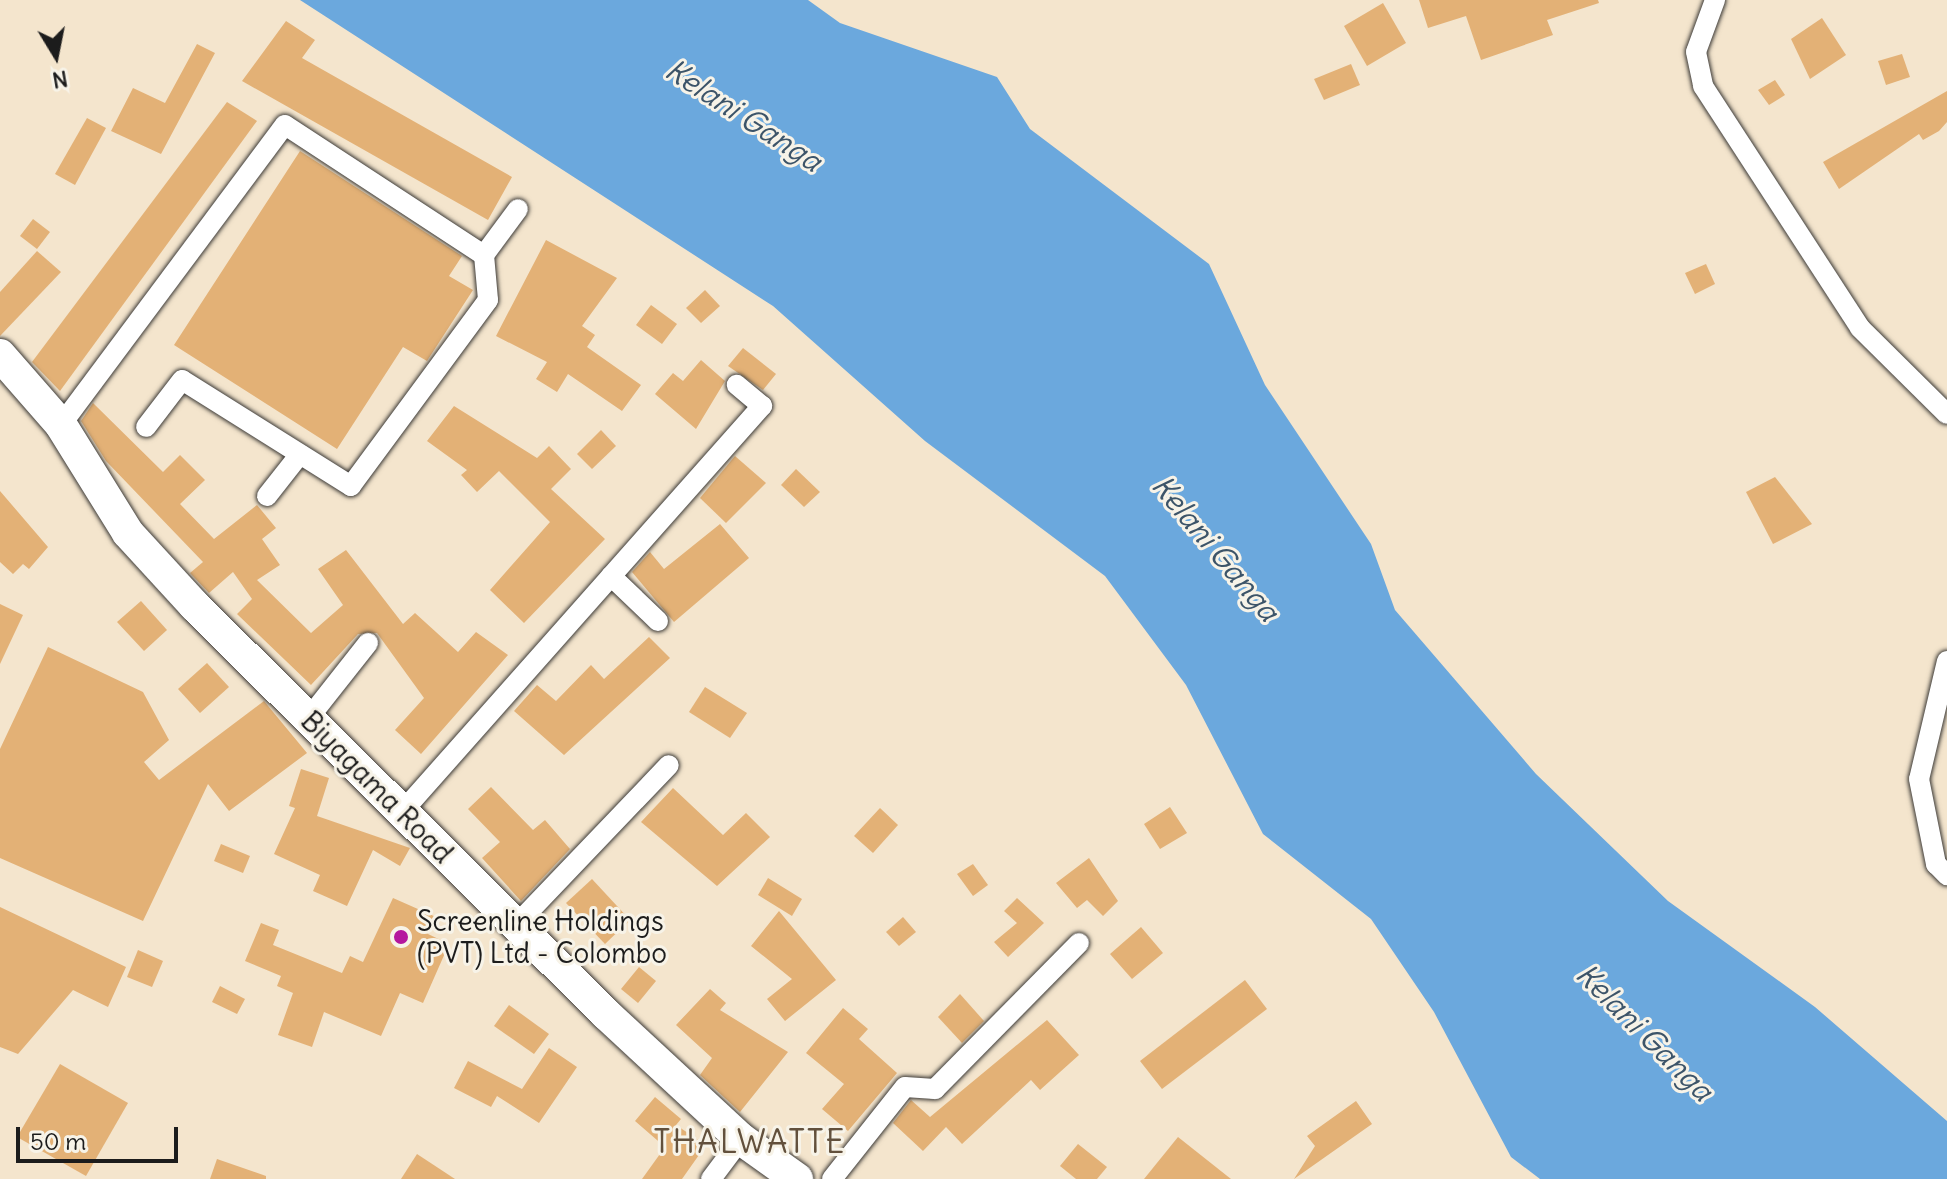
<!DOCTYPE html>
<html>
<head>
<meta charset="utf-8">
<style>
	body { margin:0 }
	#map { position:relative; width:1947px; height:1179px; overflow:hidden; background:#f4e5cd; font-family:Delius,sans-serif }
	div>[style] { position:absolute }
	.water>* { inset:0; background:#6ba8dd }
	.building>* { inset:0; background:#e3b176 }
	.roads { filter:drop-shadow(0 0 2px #3c3a37) drop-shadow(0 0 2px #3c3a37) }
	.street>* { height:20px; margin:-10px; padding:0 10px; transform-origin:10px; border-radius:10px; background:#fff }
	.primary>* { height:32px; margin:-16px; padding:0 16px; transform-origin:16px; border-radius:16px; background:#fff }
	.dots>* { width:22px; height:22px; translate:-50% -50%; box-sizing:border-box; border:4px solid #f7f3e8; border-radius:50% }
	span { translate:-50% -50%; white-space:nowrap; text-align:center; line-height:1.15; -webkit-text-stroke:6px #f7f3e8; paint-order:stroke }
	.street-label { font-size:28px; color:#1c1c1c }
	.poi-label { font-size:28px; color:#1c1c1c }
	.left { translate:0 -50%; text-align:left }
	.water-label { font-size:30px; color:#3c5469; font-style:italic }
	.quarter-label { font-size:32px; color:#62503c; letter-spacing:2px }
	.north { position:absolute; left:16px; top:16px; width:80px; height:80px; -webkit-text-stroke:6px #f7f3e8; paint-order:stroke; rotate:170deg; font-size:22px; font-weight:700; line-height:32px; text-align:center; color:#1c1c1c }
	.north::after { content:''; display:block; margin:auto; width:28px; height:36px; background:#1c1c1c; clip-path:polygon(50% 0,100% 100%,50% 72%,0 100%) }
	.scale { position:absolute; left:16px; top:1127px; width:162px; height:36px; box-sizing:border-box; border:4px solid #1c1c1c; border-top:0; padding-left:10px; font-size:24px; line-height:28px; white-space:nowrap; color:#1c1c1c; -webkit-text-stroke:6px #f7f3e8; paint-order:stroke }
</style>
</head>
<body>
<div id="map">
	<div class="water">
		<i style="clip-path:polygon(300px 0,808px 0,840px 23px,997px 77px,1030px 129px,1209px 264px,1265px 385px,1371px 544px,1395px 610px,1536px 774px,1668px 901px,1815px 1007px,1947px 1121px,1947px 1179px,1540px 1179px,1511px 1157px,1434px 1012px,1371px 919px,1263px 834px,1186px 685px,1105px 576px,925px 441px,773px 306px)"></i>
	</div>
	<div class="building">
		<i style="clip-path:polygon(1419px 0,1598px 0,1599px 3px,1547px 20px,1553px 35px,1481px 60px,1466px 16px,1428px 28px)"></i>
		<i style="clip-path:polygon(1383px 3px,1406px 43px,1367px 66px,1344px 26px)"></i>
		<i style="clip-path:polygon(1822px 18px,1846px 55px,1810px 79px,1791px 39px)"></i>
		<i style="clip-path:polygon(286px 21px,315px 40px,302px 58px,512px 177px,488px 220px,242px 81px)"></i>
		<i style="clip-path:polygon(197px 44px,215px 53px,161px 154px,111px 131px,133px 88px,165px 103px)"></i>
		<i style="clip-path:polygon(1902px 54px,1910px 77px,1886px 85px,1878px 61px)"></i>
		<i style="clip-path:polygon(1351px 64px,1360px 85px,1324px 100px,1314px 79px)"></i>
		<i style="clip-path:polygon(1775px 80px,1785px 95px,1769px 105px,1758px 90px)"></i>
		<i style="clip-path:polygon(1947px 91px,1947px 122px,1939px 131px,1923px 140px,1919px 134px,1839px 189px,1823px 162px)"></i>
		<i style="clip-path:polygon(227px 102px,257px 121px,60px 391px,32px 362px)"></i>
		<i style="clip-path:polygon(87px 118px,106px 128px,75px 185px,55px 174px)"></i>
		<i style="clip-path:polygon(300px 151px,462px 256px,449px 276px,473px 290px,427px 361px,403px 347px,337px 449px,174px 345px)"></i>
		<i style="clip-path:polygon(33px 219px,50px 232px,37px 249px,20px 236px)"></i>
		<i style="clip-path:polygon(546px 240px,617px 278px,582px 326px,595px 335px,587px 347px,641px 385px,622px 411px,568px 374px,557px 392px,536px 379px,547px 362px,496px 336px)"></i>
		<i style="clip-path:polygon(37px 251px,61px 272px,0 336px,0 292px)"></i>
		<i style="clip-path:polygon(1706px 264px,1715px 284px,1695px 294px,1685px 273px)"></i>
		<i style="clip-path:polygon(705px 290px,720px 306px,701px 323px,686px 308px)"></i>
		<i style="clip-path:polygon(651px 305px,677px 324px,662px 344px,636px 325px)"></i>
		<i style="clip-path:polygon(743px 348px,776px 374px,763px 390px,728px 366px)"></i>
		<i style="clip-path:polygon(701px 360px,725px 381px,696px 429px,655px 394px,673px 373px,683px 381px)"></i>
		<i style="clip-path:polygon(93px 403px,163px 472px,180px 455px,205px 480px,180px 504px,214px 539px,257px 505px,276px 528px,262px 539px,280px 565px,257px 580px,311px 633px,343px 605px,318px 569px,346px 550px,403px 624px,415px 613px,458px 652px,476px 632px,508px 655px,421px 754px,395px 730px,424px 698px,377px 633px,358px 634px,311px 685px,237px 614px,252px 599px,233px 572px,209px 593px,190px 573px,203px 562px,106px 461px,81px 421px)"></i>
		<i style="clip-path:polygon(454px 406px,537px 458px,549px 446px,571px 469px,551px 489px,605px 539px,524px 623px,490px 590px,550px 522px,499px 471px,477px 492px,461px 475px,467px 470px,427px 441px)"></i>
		<i style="clip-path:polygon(601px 430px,616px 446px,592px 469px,577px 454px)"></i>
		<i style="clip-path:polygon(735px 456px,766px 483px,726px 523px,700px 498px)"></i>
		<i style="clip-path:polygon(796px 469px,820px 492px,804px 507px,781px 485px)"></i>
		<i style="clip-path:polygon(1775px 477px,1812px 524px,1773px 544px,1746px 492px)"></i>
		<i style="clip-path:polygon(0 491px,48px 547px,29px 569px,23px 564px,13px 574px,0 562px)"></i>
		<i style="clip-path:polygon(720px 524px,749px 558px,674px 622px,632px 572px,650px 552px,664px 569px)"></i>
		<i style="clip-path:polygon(141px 601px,167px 630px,144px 651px,117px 622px)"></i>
		<i style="clip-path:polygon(0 604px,23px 615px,0 664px)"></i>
		<i style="clip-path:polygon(649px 637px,670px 658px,564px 755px,514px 711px,537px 685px,556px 701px,591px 665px,604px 679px)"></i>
		<i style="clip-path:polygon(48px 647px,143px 692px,169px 740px,144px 762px,159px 780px,264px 701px,307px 753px,229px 811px,208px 784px,143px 921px,0 858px,0 749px)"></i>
		<i style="clip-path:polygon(207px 663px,229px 687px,200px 713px,178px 689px)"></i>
		<i style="clip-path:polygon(705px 687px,747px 713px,730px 738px,689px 712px)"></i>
		<i style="clip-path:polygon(301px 769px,329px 778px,317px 816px,410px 848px,400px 866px,373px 850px,347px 906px,313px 891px,320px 875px,274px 854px,295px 808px,289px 806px)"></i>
		<i style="clip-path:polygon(491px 787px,533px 830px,545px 820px,570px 849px,521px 901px,482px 858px,500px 842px,468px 809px)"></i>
		<i style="clip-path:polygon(673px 788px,723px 835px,746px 813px,770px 837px,717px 886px,641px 822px)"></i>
		<i style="clip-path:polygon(1170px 807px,1187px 833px,1160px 849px,1144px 824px)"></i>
		<i style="clip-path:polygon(880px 808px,898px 825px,873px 853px,854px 836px)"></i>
		<i style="clip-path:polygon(221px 844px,250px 856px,243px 873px,214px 861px)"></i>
		<i style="clip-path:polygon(1089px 858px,1118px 901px,1103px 916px,1087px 900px,1077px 908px,1056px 883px)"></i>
		<i style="clip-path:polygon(973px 864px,988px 885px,973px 896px,957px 874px)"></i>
		<i style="clip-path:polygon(768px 878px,802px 899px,792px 916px,758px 895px)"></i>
		<i style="clip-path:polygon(592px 879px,630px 920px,605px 944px,566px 903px)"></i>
		<i style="clip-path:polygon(393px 898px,436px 917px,428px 934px,449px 944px,423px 1003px,400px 993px,381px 1036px,324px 1012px,312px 1047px,278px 1035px,293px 993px,277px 986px,281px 976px,245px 961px,261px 923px,279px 930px,273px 945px,342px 973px,350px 956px,363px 962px)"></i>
		<i style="clip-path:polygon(1017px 898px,1044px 923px,1008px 957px,994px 942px,1017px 923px,1004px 911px)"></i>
		<i style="clip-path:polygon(0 907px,126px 967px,108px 1007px,73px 990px,18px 1054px,0 1047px)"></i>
		<i style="clip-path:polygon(779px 911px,836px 980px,785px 1021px,767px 999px,792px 979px,751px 946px)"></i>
		<i style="clip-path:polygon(903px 917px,916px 932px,899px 946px,886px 932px)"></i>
		<i style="clip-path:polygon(1141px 927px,1163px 953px,1132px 979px,1110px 954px)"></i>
		<i style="clip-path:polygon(138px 950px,163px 961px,152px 987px,127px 977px)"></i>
		<i style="clip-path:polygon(639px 967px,656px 981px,638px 1003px,621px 989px)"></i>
		<i style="clip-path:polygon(1245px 980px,1267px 1009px,1162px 1089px,1140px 1061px)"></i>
		<i style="clip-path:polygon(220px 986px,245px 999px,237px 1014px,212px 1002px)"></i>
		<i style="clip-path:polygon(710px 989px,726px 1003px,720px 1010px,788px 1052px,740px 1112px,700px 1075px,712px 1058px,676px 1025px)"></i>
		<i style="clip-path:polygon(960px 994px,984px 1021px,962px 1043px,938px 1017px)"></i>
		<i style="clip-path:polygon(509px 1005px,549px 1034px,534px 1054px,494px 1026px)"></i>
		<i style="clip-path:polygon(843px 1008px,868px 1029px,859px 1039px,897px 1073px,848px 1131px,822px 1109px,844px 1084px,806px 1053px)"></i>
		<i style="clip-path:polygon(1047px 1020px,1079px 1055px,1040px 1090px,1031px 1080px,962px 1144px,946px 1127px,923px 1151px,893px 1123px,911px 1100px,930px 1117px)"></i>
		<i style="clip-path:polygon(549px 1048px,577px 1067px,539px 1123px,497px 1096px,491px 1107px,454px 1088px,468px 1061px,522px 1089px)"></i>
		<i style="clip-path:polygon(60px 1064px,128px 1103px,86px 1176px,17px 1137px)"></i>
		<i style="clip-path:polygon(655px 1097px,681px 1119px,676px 1125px,706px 1145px,682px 1179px,642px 1179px,665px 1147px,635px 1121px)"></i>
		<i style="clip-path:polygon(1356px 1101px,1372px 1124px,1294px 1179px,1315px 1146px,1307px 1136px)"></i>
		<i style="clip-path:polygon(1178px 1137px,1231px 1179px,1144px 1179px)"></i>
		<i style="clip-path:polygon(1078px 1144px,1107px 1167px,1097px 1179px,1076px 1179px,1060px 1166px)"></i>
		<i style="clip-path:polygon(417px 1154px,455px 1179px,401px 1179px)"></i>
		<i style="clip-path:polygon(217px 1159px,266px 1176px,266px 1179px,210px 1179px)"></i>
	</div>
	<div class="roads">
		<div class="street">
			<i style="left:1715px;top:0;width:55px;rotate:110.1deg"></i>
			<i style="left:1696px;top:52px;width:35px;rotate:78deg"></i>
			<i style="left:1703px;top:86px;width:288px;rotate:57deg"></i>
			<i style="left:1860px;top:328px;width:122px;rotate:44.7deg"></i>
			<i style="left:484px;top:255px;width:57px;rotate:-53.5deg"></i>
			<i style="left:61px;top:425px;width:374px;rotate:-53.3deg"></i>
			<i style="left:285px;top:125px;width:238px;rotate:33.2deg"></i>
			<i style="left:484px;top:255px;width:45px;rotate:84.9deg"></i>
			<i style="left:488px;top:300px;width:231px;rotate:126.4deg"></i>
			<i style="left:351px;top:486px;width:199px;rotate:-147.9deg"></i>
			<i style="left:182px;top:380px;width:59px;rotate:127.5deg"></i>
			<i style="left:267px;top:496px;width:53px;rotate:-51.8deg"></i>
			<i style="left:611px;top:576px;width:65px;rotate:43.8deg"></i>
			<i style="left:1947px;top:661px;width:121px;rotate:103.3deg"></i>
			<i style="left:1919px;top:779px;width:87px;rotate:78.7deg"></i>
			<i style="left:1936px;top:864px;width:16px;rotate:45deg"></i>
			<i style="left:308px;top:719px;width:97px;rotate:-51.7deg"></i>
			<i style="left:402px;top:812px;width:543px;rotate:-48.44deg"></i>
			<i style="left:762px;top:406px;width:33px;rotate:-140deg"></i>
			<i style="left:516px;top:925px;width:221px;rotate:-46.3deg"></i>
			<i style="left:711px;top:1179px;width:50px;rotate:-53.1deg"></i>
			<i style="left:832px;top:1179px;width:117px;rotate:-51.6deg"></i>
			<i style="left:905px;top:1087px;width:30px;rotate:4deg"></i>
			<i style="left:935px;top:1089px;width:205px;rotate:-45.4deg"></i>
		</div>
		<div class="primary">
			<i style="left:0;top:355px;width:93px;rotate:48.9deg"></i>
			<i style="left:61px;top:425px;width:127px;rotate:58.2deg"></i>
			<i style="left:128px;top:533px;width:98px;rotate:47.5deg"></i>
			<i style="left:194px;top:605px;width:581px;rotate:44.79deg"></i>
			<i style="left:606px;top:1014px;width:184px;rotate:42.8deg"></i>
			<i style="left:741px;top:1139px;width:69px;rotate:35.5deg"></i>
		</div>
	</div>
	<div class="dots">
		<i style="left:401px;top:937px;background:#b5179e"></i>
	</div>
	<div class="street-label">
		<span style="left:377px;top:787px;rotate:45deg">Biyagama Road</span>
	</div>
	<div class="poi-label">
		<span class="left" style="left:417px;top:937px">Screenline Holdings<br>(PVT) Ltd - Colombo</span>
	</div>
	<div class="water-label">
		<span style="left:744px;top:115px;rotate:33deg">Kelani Ganga</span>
		<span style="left:1216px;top:548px;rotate:50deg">Kelani Ganga</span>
		<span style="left:1645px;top:1032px;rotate:45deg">Kelani Ganga</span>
	</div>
	<div class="quarter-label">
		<span style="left:750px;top:1142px">THALWATTE</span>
	</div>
	<div class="north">N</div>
	<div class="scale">50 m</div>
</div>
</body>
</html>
